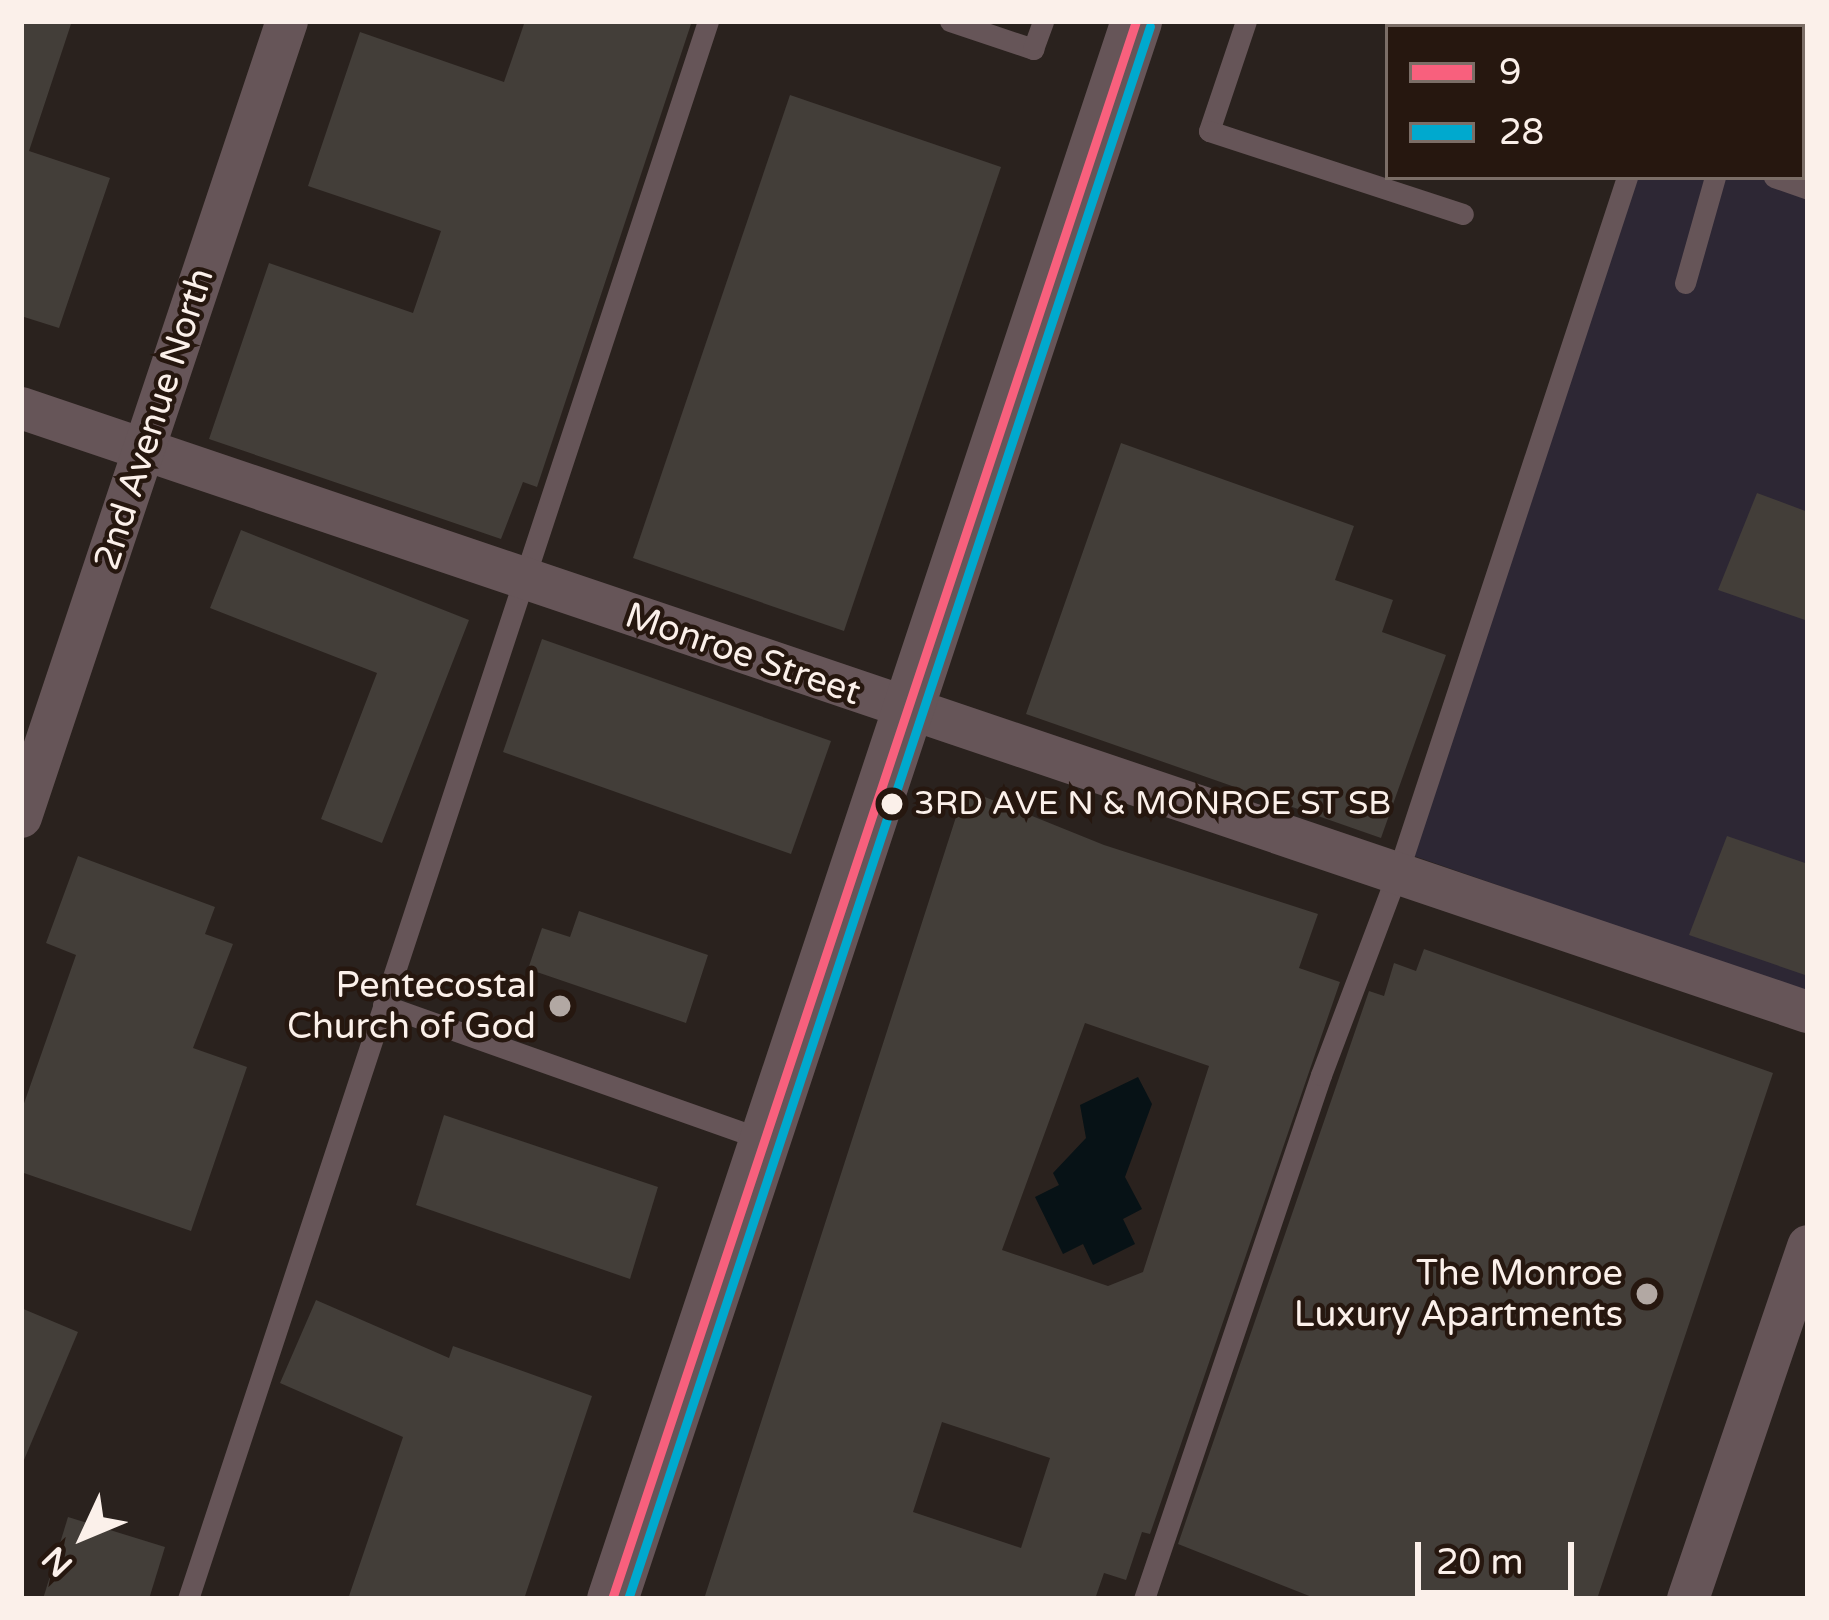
<!DOCTYPE html>
<html>
<head>
<meta charset="utf-8">
<style>
	body { margin:0 }
	#map { position:relative; width:1829px; height:1620px; overflow:hidden; background:#2a221e; font-family:"Varela Round",sans-serif }
	div>[style] { position:absolute }
	.commercial>* { inset:0; background:#2d2734 }
	.green>* { inset:0; background:#0d3a28 }
	.water>* { inset:0; background:#071216 }
	.building>* { inset:0; background:#433e39 }
	.service>* { height:21px; margin:-10.5px; padding:0 10.5px; transform-origin:10.5px; border-radius:10.5px; background:#665558 }
	.minor>* { height:42px; margin:-21px; padding:0 21px; transform-origin:21px; border-radius:21px; background:#665558 }
	.tertiary>* { height:51px; margin:-25.5px; padding:0 25.5px; transform-origin:25.5px; border-radius:25.5px; background:#665558 }
	.bus-1>* { height:9px; margin:-4.5px; padding:0 4.5px; transform-origin:4.5px; border-radius:4.5px; background:#f8607d }
	.bus-2>* { height:9px; margin:-4.5px; padding:0 4.5px; transform-origin:4.5px; border-radius:4.5px; background:#00a9ce }
	.dots>* { width:33px; height:33px; translate:-50% -50%; box-sizing:border-box; border:6px solid #26170f; border-radius:50% }
	span { translate:-50% -50%; white-space:nowrap; text-align:center; line-height:1.15; -webkit-text-stroke:9px #26170f; paint-order:stroke }
	.bus-label { font-size:33px; color:#fbf0ea }
	.left { translate:0 -50%; text-align:left }
	.street-label { font-size:36px; color:#fbf0ea }
	.poi-label { font-size:36px; color:#fbf0ea }
	.right { translate:-100% -50%; text-align:right }
	.frame { position:absolute; inset:0; border:24px solid #fbf0ea; pointer-events:none }
	.legend { position:absolute; left:1385px; top:24px; width:420px; height:156px; box-sizing:border-box; background:#26170f; border:3px solid #7b6e67; margin:0; padding:15px 21px; list-style:none; font-size:36px; color:#fbf0ea }
	.legend li { display:flex; align-items:center; gap:24px; height:60px }
	.legend b { width:60px; border:3px solid #7b6e67 }
	.north { position:absolute; left:24px; top:1476px; width:120px; height:120px; -webkit-text-stroke:9px #26170f; paint-order:stroke; rotate:226deg; font-size:33px; font-weight:700; line-height:48px; text-align:center; color:#fbf0ea }
	.north::after { content:''; display:block; margin:auto; width:42px; height:54px; background:#fbf0ea; clip-path:polygon(50% 0,100% 100%,50% 72%,0 100%) }
	.scale { position:absolute; left:1415px; top:1542px; width:159px; height:54px; box-sizing:border-box; border:6px solid #fbf0ea; border-top:0; padding-left:15px; font-size:36px; line-height:42px; white-space:nowrap; color:#fbf0ea; -webkit-text-stroke:9px #26170f; paint-order:stroke }
</style>
</head>
<body>
<div id="map">
	<div class="commercial">
		<i style="clip-path:polygon(1637px 177px,1808px 178px,1808px 993px,1414px 856px)"></i>
	</div>
	<div class="green">
		<i style="clip-path:polygon(1735px 21px,1808px 21px,1802px 73px,1802px 27px,1733px 27px)"></i>
	</div>
	<div class="water">
		<i style="clip-path:polygon(1138px 1077px,1152px 1104px,1125px 1177px,1142px 1209px,1123px 1219px,1135px 1244px,1093px 1265px,1083px 1244px,1063px 1254px,1035px 1197px,1059px 1185px,1053px 1173px,1086px 1138px,1080px 1105px)"></i>
	</div>
	<div class="building">
		<i style="clip-path:polygon(21px 21px,72px 21px,29px 151px,110px 178px,59px 328px,21px 316px)"></i>
		<i style="clip-path:polygon(525px 21px,692px 21px,537px 487px,523px 482px,501px 539px,209px 439px,269px 263px,413px 313px,441px 231px,308px 186px,360px 32px,504px 82px)"></i>
		<i style="clip-path:polygon(790px 95px,1001px 167px,844px 631px,633px 558px)"></i>
		<i style="clip-path:polygon(1121px 443px,1354px 526px,1335px 580px,1393px 600px,1382px 632px,1446px 655px,1381px 838px,1026px 714px)"></i>
		<i style="clip-path:polygon(1757px 493px,1808px 512px,1808px 621px,1718px 590px)"></i>
		<i style="clip-path:polygon(241px 530px,469px 620px,382px 843px,321px 819px,377px 673px,210px 608px)"></i>
		<i style="clip-path:polygon(542px 639px,831px 741px,791px 854px,503px 752px)"></i>
		<i style="clip-path:polygon(evenodd,965px 789px,1104px 845px,1318px 914px,1299px 968px,1340px 982px,1150px 1534px,1142px 1532px,1126px 1580px,1104px 1573px,1095px 1599px,704px 1599px,965px 789px,1085px 1023px,1209px 1066px,1143px 1272px,1108px 1286px,1002px 1250px,1085px 1023px,965px 789px,942px 1422px,1050px 1458px,1021px 1548px,913px 1512px,942px 1422px)"></i>
		<i style="clip-path:polygon(1727px 836px,1808px 864px,1808px 976px,1689px 935px)"></i>
		<i style="clip-path:polygon(78px 856px,215px 907px,205px 934px,233px 944px,193px 1048px,247px 1067px,191px 1231px,21px 1172px,21px 1112px,76px 955px,46px 943px)"></i>
		<i style="clip-path:polygon(579px 911px,708px 955px,686px 1023px,528px 969px,542px 928px,570px 937px)"></i>
		<i style="clip-path:polygon(1424px 949px,1773px 1073px,1597px 1599px,1317px 1599px,1178px 1544px,1369px 991px,1384px 996px,1394px 963px,1416px 971px)"></i>
		<i style="clip-path:polygon(444px 1115px,658px 1187px,630px 1279px,416px 1205px)"></i>
		<i style="clip-path:polygon(316px 1300px,449px 1358px,453px 1346px,592px 1396px,524px 1599px,348px 1599px,403px 1437px,280px 1383px)"></i>
		<i style="clip-path:polygon(21px 1308px,78px 1332px,21px 1467px)"></i>
		<i style="clip-path:polygon(68px 1517px,165px 1547px,149px 1599px,43px 1599px)"></i>
	</div>
	<div class="service">
		<i style="left:950px;top:21px;width:88px;rotate:18.6deg"></i>
		<i style="left:1033px;top:49px;width:30px;rotate:-70deg"></i>
		<i style="left:1246px;top:21px;width:116px;rotate:108.6deg"></i>
		<i style="left:1209px;top:131px;width:267px;rotate:18.1deg"></i>
		<i style="left:1677px;top:27px;width:6px;rotate:-72deg"></i>
		<i style="left:1774px;top:177px;width:36px;rotate:19deg"></i>
		<i style="left:1685px;top:283px;width:110px;rotate:-74.2deg"></i>
		<i style="left:383px;top:1005px;width:404px;rotate:19.5deg"></i>
		<i style="left:188px;top:1599px;width:1661px;rotate:-71.76deg"></i>
		<i style="left:1144px;top:1599px;width:553px;rotate:-71.34deg"></i>
		<i style="left:1321px;top:1075px;width:220px;rotate:-69.3deg"></i>
		<i style="left:1399px;top:869px;width:729px;rotate:-71.76deg"></i>
	</div>
	<div class="minor">
		<i style="left:21px;top:408px;width:1886px;rotate:18.68deg"></i>
		<i style="left:21px;top:817px;width:839px;rotate:-71.52deg"></i>
		<i style="left:1688px;top:1599px;width:373px;rotate:-71.2deg"></i>
	</div>
	<div class="tertiary">
		<i style="left:612px;top:1599px;width:1663px;rotate:-71.63deg"></i>
	</div>
	<div class="bus-1">
		<i style="left:612px;top:1599px;width:1663px;rotate:-71.63deg"></i>
	</div>
	<div class="bus-2">
		<i style="left:628px;top:1599px;width:1657px;rotate:-71.64deg"></i>
	</div>
	<div class="dots">
		<i style="left:892px;top:804px;background:#fbf0ea"></i>
		<i style="left:560px;top:1006px;background:#b2a8a3"></i>
		<i style="left:1647px;top:1294px;background:#b2a8a3"></i>
	</div>
	<div class="bus-label">
		<span class="left" style="left:914px;top:804px">3RD AVE N &amp; MONROE ST SB</span>
	</div>
	<div class="street-label">
		<span style="left:154px;top:419px;rotate:-72deg">2nd Avenue North</span>
		<span style="left:743px;top:654px;rotate:19deg">Monroe Street</span>
	</div>
	<div class="poi-label">
		<span class="right" style="left:536px;top:1006px">Pentecostal<br>Church of God</span>
		<span class="right" style="left:1623px;top:1294px">The Monroe<br>Luxury Apartments</span>
	</div>
	<div class="frame"></div>
	<ul class="legend">
	<li><b style="height:15px;background:#f8607d"></b>9</li>
	<li><b style="height:15px;background:#00a9ce"></b>28</li>
	</ul>
	<div class="north">N</div>
	<div class="scale">20 m</div>
</div>
</body>
</html>
